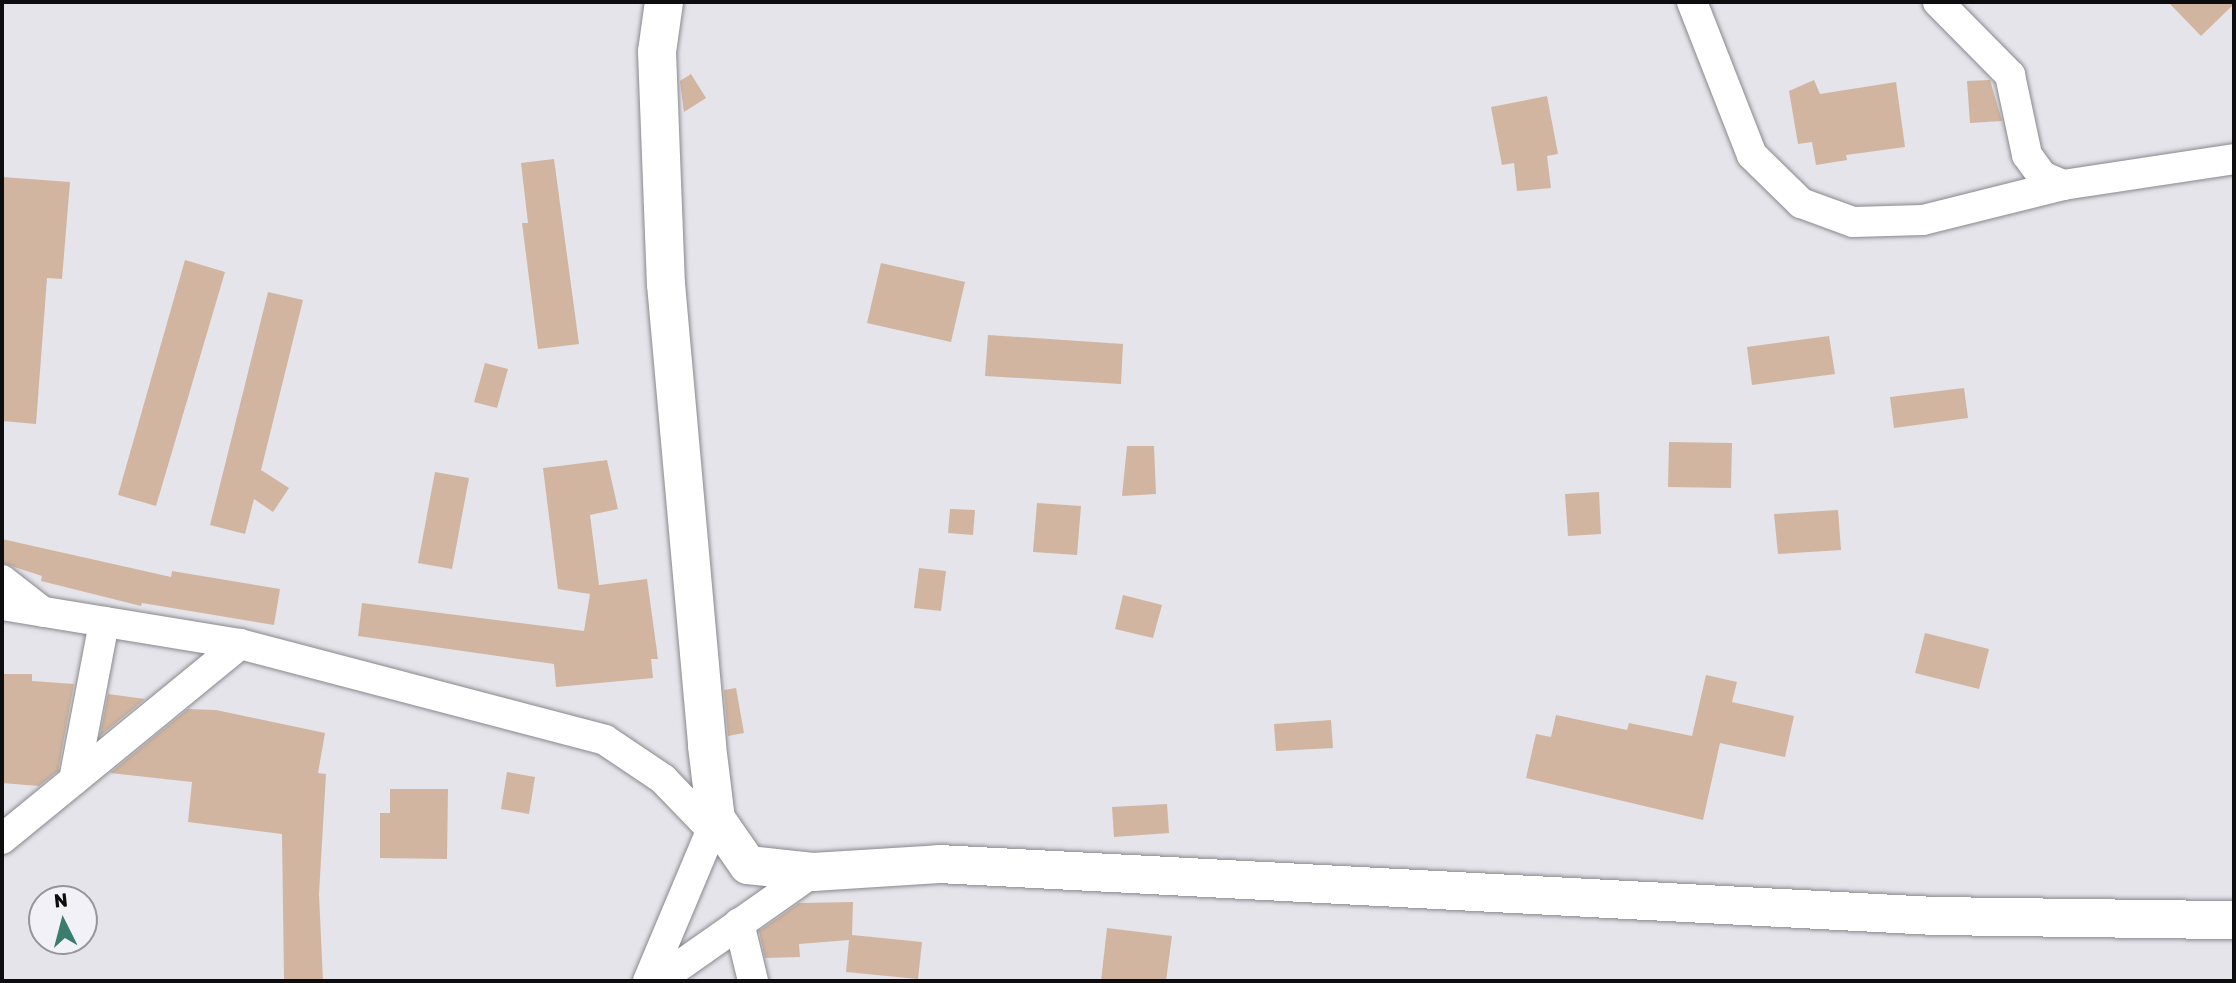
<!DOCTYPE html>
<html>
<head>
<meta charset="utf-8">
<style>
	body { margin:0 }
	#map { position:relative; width:2236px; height:983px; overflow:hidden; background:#e4e4ea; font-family:Rubik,sans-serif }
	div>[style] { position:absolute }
	.building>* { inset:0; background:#d2b5a0 }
	.roads { filter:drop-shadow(0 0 2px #88888e) drop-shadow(0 0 2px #88888e) }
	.minor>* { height:30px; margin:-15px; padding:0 15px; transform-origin:15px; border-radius:15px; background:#fff }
	.tertiary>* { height:38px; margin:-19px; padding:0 19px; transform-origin:19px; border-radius:19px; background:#fff }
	span { translate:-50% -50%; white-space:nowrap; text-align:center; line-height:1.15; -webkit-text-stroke:7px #f1f1f7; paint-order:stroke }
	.frame { position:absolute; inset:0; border:4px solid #0d0d0f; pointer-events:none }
	.north { position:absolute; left:28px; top:885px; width:70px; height:70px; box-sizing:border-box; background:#f1f1f7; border:2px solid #96969a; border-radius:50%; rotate:354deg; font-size:19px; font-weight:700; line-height:28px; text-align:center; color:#0d0d0f }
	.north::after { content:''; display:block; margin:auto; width:24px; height:32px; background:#3a7d6f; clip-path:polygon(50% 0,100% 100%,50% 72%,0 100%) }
</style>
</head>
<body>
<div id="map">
	<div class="building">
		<i style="clip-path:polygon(2168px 2px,2234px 2px,2234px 4px,2201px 36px)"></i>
		<i style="clip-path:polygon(691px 74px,706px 98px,684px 112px,680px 81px)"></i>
		<i style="clip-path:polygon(1814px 80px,1820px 94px,1896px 82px,1905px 147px,1846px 155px,1847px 160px,1816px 165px,1812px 142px,1798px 144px,1789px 91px)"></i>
		<i style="clip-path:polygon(1990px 80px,2002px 121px,1970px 123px,1967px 81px)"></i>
		<i style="clip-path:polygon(1547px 96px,1558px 154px,1547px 156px,1551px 188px,1517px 191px,1514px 163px,1502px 165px,1491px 107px)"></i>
		<i style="clip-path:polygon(554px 159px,579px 344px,538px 349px,522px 223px,528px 223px,521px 163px)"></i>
		<i style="clip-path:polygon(2px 177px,70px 182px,62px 279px,47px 278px,36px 424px,2px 421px)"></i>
		<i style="clip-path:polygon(185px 260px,225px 272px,156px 506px,118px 495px)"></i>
		<i style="clip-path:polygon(881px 263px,965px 282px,951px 342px,867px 323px)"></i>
		<i style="clip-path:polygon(268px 292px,303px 300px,261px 470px,289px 488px,273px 512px,254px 499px,245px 534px,210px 525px)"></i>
		<i style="clip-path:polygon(988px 335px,1123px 344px,1121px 384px,985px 376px)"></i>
		<i style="clip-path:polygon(1829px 336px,1835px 374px,1752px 385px,1747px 347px)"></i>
		<i style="clip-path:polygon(485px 363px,508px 369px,497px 408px,474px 402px)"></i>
		<i style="clip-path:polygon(1964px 388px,1968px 418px,1894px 428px,1890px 397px)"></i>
		<i style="clip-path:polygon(1669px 442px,1732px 443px,1731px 488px,1668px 487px)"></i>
		<i style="clip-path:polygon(1127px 446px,1154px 446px,1156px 494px,1122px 496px)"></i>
		<i style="clip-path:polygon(607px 460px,618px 509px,590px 515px,599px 585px,647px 579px,658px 659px,651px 659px,653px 678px,556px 687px,554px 664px,358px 636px,362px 603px,584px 631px,590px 594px,558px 589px,543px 468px)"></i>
		<i style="clip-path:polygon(435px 472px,469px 478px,452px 569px,418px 563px)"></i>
		<i style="clip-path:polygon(1599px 492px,1601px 534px,1568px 536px,1565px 494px)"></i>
		<i style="clip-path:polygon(1037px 503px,1081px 506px,1077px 555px,1033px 552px)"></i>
		<i style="clip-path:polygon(950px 509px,975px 510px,973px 535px,948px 533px)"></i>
		<i style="clip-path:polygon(1838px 510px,1841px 550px,1778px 554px,1774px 514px)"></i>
		<i style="clip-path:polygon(2px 539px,171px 577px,172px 571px,280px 589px,274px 625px,142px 603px,141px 606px,41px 581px,42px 576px,2px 563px)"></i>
		<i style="clip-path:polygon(919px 568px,946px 571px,941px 611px,914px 608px)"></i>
		<i style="clip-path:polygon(1123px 595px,1162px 605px,1153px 638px,1115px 629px)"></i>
		<i style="clip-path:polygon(1925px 633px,1989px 649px,1979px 689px,1915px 673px)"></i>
		<i style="clip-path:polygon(2px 674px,32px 674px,32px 681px,74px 684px,58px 771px,39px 786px,2px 783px)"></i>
		<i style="clip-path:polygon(1706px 675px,1737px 682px,1732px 702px,1794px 716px,1785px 757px,1720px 743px,1703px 820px,1526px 778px,1536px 734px,1551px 737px,1556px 715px,1627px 730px,1629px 723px,1692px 736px)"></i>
		<i style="clip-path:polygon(736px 688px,744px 733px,728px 736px,724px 690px)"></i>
		<i style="clip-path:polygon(108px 694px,145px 699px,100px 736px)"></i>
		<i style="clip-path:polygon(188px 709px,216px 710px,325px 733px,318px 773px,326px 774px,319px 894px,323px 981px,284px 981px,282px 834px,188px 822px,192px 782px,110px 773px)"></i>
		<i style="clip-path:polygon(1331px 720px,1333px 748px,1276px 751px,1274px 724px)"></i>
		<i style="clip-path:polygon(507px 772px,535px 777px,529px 814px,501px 809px)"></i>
		<i style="clip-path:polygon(390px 789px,448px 789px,447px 859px,380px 858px,380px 813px,390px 813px)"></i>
		<i style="clip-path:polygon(1167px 804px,1169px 833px,1114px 837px,1112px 807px)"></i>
		<i style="clip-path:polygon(853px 902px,852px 935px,922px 942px,918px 979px,846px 972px,849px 940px,799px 944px,800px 957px,765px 958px,759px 931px,799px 903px)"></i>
		<i style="clip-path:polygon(1107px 928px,1172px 936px,1166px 981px,1101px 981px)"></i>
	</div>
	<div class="roads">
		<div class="minor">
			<i style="left:1692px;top:2px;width:164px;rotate:68.6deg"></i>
			<i style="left:1752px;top:155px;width:69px;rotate:44.4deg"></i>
			<i style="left:1801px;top:203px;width:55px;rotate:20.1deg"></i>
			<i style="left:1853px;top:222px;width:70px;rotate:-1.6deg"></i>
			<i style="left:1923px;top:220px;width:144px;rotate:-14deg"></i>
			<i style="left:2063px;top:185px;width:173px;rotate:-8.6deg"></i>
			<i style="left:1938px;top:2px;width:103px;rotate:45.4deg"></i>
			<i style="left:2010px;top:75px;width:82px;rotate:78deg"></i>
			<i style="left:2027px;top:155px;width:26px;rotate:54deg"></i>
			<i style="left:2042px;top:176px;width:23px;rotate:23deg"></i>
			<i style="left:2px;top:580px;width:52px;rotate:38deg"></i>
			<i style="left:2px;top:605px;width:241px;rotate:9.3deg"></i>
			<i style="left:240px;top:644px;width:377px;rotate:14.7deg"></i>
			<i style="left:605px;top:740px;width:70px;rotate:33.9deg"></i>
			<i style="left:663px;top:779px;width:71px;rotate:46.1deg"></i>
			<i style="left:74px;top:780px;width:161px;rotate:-79.2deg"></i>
			<i style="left:2px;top:839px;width:308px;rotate:-39.3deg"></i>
			<i style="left:739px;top:923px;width:60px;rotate:76.4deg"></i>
			<i style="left:648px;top:981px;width:176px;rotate:-67.2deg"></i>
			<i style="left:658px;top:981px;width:189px;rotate:-35.1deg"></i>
		</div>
		<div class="tertiary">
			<i style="left:664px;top:2px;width:50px;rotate:98deg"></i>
			<i style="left:657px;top:52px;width:232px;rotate:87.8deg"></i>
			<i style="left:666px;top:284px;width:464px;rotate:84.9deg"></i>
			<i style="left:707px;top:746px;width:74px;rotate:83deg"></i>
			<i style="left:716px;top:819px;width:56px;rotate:55.2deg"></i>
			<i style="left:748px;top:865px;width:65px;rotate:6.1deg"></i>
			<i style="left:813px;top:872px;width:126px;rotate:-3.6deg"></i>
			<i style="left:939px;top:864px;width:997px;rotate:2.99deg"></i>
			<i style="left:1935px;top:916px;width:299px;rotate:0.8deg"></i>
		</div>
	</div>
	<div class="frame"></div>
	<div class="north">N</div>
</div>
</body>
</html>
